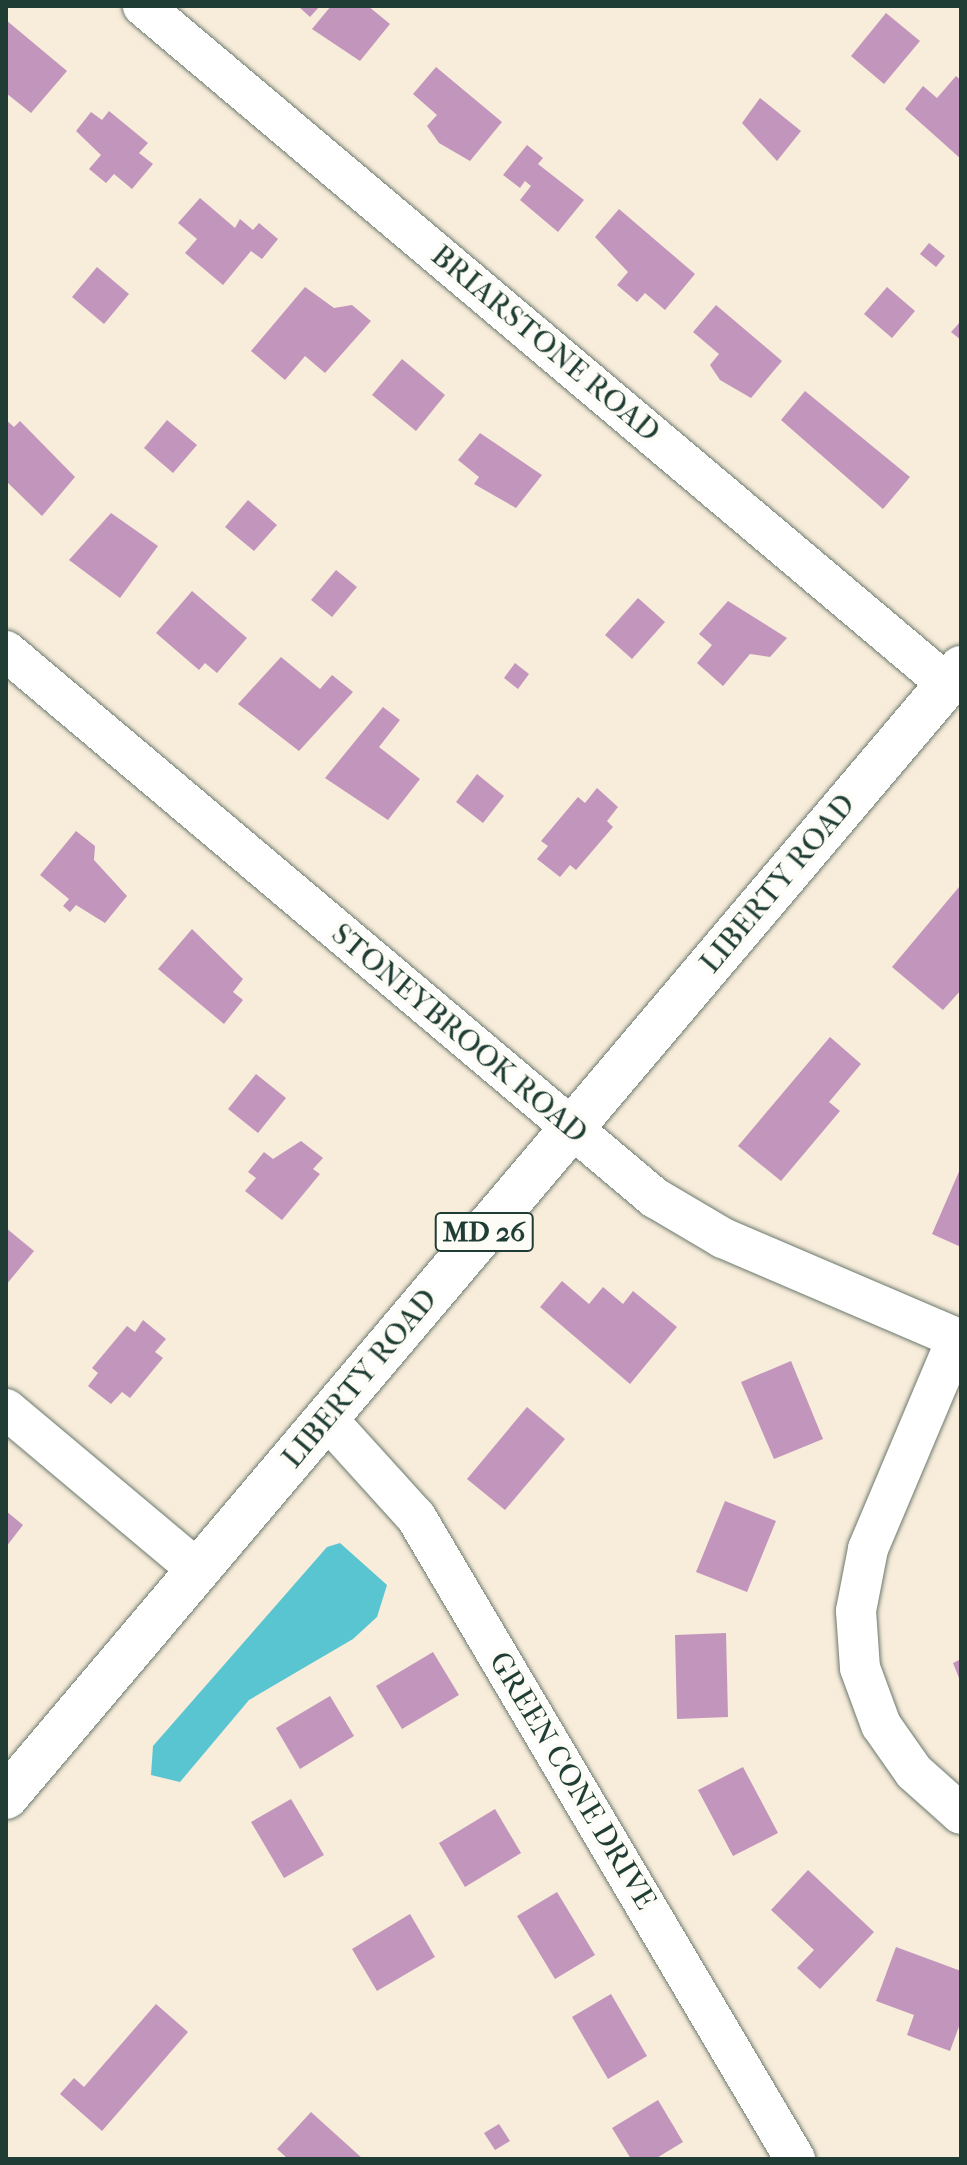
<!DOCTYPE html>
<html>
<head>
<meta charset="utf-8">
<style>
	body { margin:0 }
	#map { position:relative; width:967px; height:2165px; overflow:hidden; background:#f8ecda; font-family:"IM FELL French Canon",serif }
	div>[style] { position:absolute }
	.water>* { inset:0; background:#58c5d0 }
	.building>* { inset:0; background:#c296bc }
	.roads { filter:drop-shadow(0 0 2px #6b7a6e) drop-shadow(0 0 2px #6b7a6e) }
	.street>* { height:40px; margin:-20px; padding:0 20px; transform-origin:20px; border-radius:20px; background:#fff }
	.primary>* { height:44px; margin:-22px; padding:0 22px; transform-origin:22px; border-radius:22px; background:#fff }
	span { translate:-50% -50%; white-space:nowrap; text-align:center; line-height:1.15; -webkit-text-stroke:8px #fdfcf7; paint-order:stroke }
	.shield-label span { padding:2px 6px; background:#fdfcf7; border:2px solid; border-radius:6px; -webkit-text-stroke-width:0 }
	.shield-label { font-size:28px; color:#1f3d34; font-weight:700 }
	.street-label { font-size:30px; color:#1f3d34 }
	.frame { position:absolute; inset:0; border:8px solid #1f3d34; pointer-events:none }
</style>
</head>
<body>
<div id="map">
	<div class="water">
		<i style="clip-path:polygon(340px 1543px,387px 1585px,377px 1617px,353px 1639px,249px 1700px,180px 1782px,151px 1775px,153px 1746px,327px 1547px)"></i>
	</div>
	<div class="building">
		<i style="clip-path:polygon(298px 6px,320px 6px,310px 17px)"></i>
		<i style="clip-path:polygon(331px 6px,368px 6px,390px 24px,360px 61px,312px 29px)"></i>
		<i style="clip-path:polygon(886px 13px,920px 41px,884px 84px,851px 56px)"></i>
		<i style="clip-path:polygon(6px 20px,67px 71px,31px 113px,6px 93px)"></i>
		<i style="clip-path:polygon(436px 67px,502px 122px,470px 161px,439px 143px,427px 126px,437px 115px,413px 94px)"></i>
		<i style="clip-path:polygon(956px 76px,961px 80px,961px 159px,905px 109px,923px 86px,937px 98px)"></i>
		<i style="clip-path:polygon(760px 98px,801px 131px,777px 161px,742px 123px)"></i>
		<i style="clip-path:polygon(109px 111px,148px 143px,139px 153px,153px 164px,132px 189px,114px 174px,106px 183px,89px 169px,101px 155px,76px 131px,91px 112px,102px 120px)"></i>
		<i style="clip-path:polygon(527px 145px,543px 158px,538px 164px,584px 200px,558px 232px,520px 200px,531px 186px,525px 181px,520px 188px,503px 175px)"></i>
		<i style="clip-path:polygon(200px 198px,235px 228px,240px 219px,253px 230px,259px 223px,278px 239px,262px 259px,251px 251px,223px 285px,185px 253px,197px 239px,178px 223px)"></i>
		<i style="clip-path:polygon(619px 209px,695px 274px,665px 310px,645px 293px,637px 302px,617px 285px,628px 272px,595px 237px)"></i>
		<i style="clip-path:polygon(929px 243px,945px 256px,936px 267px,920px 254px)"></i>
		<i style="clip-path:polygon(97px 267px,129px 294px,104px 324px,72px 297px)"></i>
		<i style="clip-path:polygon(305px 287px,334px 308px,352px 305px,371px 321px,325px 373px,305px 356px,285px 380px,251px 351px)"></i>
		<i style="clip-path:polygon(887px 287px,915px 311px,892px 338px,864px 314px)"></i>
		<i style="clip-path:polygon(716px 305px,782px 361px,751px 398px,720px 380px,710px 365px,719px 354px,693px 332px)"></i>
		<i style="clip-path:polygon(961px 321px,961px 340px,951px 332px)"></i>
		<i style="clip-path:polygon(402px 359px,445px 395px,416px 431px,372px 395px)"></i>
		<i style="clip-path:polygon(805px 391px,910px 477px,883px 509px,781px 420px)"></i>
		<i style="clip-path:polygon(6px 420px,14px 427px,20px 421px,75px 477px,42px 516px,6px 481px)"></i>
		<i style="clip-path:polygon(167px 420px,197px 445px,173px 473px,144px 448px)"></i>
		<i style="clip-path:polygon(480px 433px,542px 475px,516px 508px,474px 484px,479px 477px,458px 460px)"></i>
		<i style="clip-path:polygon(248px 500px,277px 525px,254px 551px,225px 527px)"></i>
		<i style="clip-path:polygon(111px 513px,158px 546px,120px 598px,69px 560px)"></i>
		<i style="clip-path:polygon(336px 570px,357px 587px,332px 617px,311px 600px)"></i>
		<i style="clip-path:polygon(192px 591px,247px 638px,217px 673px,205px 663px,199px 670px,156px 633px)"></i>
		<i style="clip-path:polygon(638px 598px,665px 622px,632px 659px,605px 635px)"></i>
		<i style="clip-path:polygon(728px 601px,787px 638px,770px 657px,750px 654px,723px 686px,697px 663px,712px 645px,699px 634px)"></i>
		<i style="clip-path:polygon(281px 657px,320px 689px,332px 675px,353px 692px,299px 751px,238px 704px)"></i>
		<i style="clip-path:polygon(515px 663px,529px 674px,518px 689px,504px 678px)"></i>
		<i style="clip-path:polygon(383px 707px,400px 720px,379px 747px,420px 779px,388px 820px,325px 778px)"></i>
		<i style="clip-path:polygon(477px 774px,504px 796px,483px 823px,456px 802px)"></i>
		<i style="clip-path:polygon(597px 788px,618px 807px,607px 821px,613px 827px,576px 870px,570px 865px,560px 877px,537px 859px,548px 846px,541px 841px,578px 797px,585px 803px)"></i>
		<i style="clip-path:polygon(76px 831px,95px 846px,94px 860px,127px 896px,105px 923px,76px 905px,70px 912px,63px 906px,69px 899px,40px 875px)"></i>
		<i style="clip-path:polygon(959px 887px,961px 990px,943px 1010px,892px 967px)"></i>
		<i style="clip-path:polygon(192px 929px,243px 979px,233px 992px,243px 1000px,224px 1024px,158px 969px)"></i>
		<i style="clip-path:polygon(830px 1037px,861px 1064px,829px 1102px,840px 1111px,781px 1181px,738px 1146px)"></i>
		<i style="clip-path:polygon(256px 1074px,286px 1098px,258px 1133px,228px 1109px)"></i>
		<i style="clip-path:polygon(301px 1141px,323px 1158px,313px 1169px,320px 1174px,282px 1220px,245px 1191px,256px 1178px,248px 1172px,264px 1152px,273px 1159px)"></i>
		<i style="clip-path:polygon(961px 1167px,961px 1247px,932px 1234px)"></i>
		<i style="clip-path:polygon(6px 1228px,34px 1251px,6px 1285px)"></i>
		<i style="clip-path:polygon(562px 1281px,589px 1304px,603px 1287px,623px 1304px,633px 1291px,677px 1327px,630px 1384px,540px 1307px)"></i>
		<i style="clip-path:polygon(143px 1320px,166px 1339px,155px 1352px,163px 1358px,130px 1398px,122px 1392px,111px 1404px,88px 1386px,98px 1373px,92px 1368px,127px 1326px,135px 1332px)"></i>
		<i style="clip-path:polygon(791px 1361px,823px 1439px,774px 1459px,741px 1382px)"></i>
		<i style="clip-path:polygon(527px 1407px,565px 1439px,505px 1510px,467px 1479px)"></i>
		<i style="clip-path:polygon(725px 1501px,776px 1521px,747px 1592px,696px 1572px)"></i>
		<i style="clip-path:polygon(6px 1511px,23px 1525px,6px 1547px)"></i>
		<i style="clip-path:polygon(726px 1633px,728px 1717px,677px 1719px,675px 1635px)"></i>
		<i style="clip-path:polygon(433px 1652px,459px 1695px,402px 1729px,376px 1686px)"></i>
		<i style="clip-path:polygon(961px 1659px,961px 1683px,953px 1663px)"></i>
		<i style="clip-path:polygon(330px 1696px,354px 1736px,300px 1769px,276px 1728px)"></i>
		<i style="clip-path:polygon(743px 1767px,778px 1833px,733px 1856px,698px 1790px)"></i>
		<i style="clip-path:polygon(291px 1799px,324px 1855px,284px 1878px,251px 1822px)"></i>
		<i style="clip-path:polygon(495px 1809px,521px 1853px,465px 1887px,439px 1843px)"></i>
		<i style="clip-path:polygon(808px 1870px,874px 1932px,820px 1989px,797px 1968px,814px 1950px,771px 1910px)"></i>
		<i style="clip-path:polygon(557px 1892px,595px 1955px,555px 1979px,517px 1916px)"></i>
		<i style="clip-path:polygon(410px 1914px,435px 1957px,377px 1991px,352px 1949px)"></i>
		<i style="clip-path:polygon(896px 1947px,961px 1971px,961px 2021px,950px 2051px,907px 2035px,914px 2015px,876px 2001px)"></i>
		<i style="clip-path:polygon(611px 1994px,647px 2056px,608px 2079px,572px 2017px)"></i>
		<i style="clip-path:polygon(156px 2004px,188px 2032px,102px 2131px,60px 2094px,74px 2078px,84px 2087px)"></i>
		<i style="clip-path:polygon(658px 2100px,683px 2142px,655px 2159px,631px 2159px,612px 2128px)"></i>
		<i style="clip-path:polygon(311px 2112px,363px 2159px,288px 2159px,277px 2149px)"></i>
		<i style="clip-path:polygon(499px 2124px,510px 2141px,495px 2150px,484px 2133px)"></i>
	</div>
	<div class="roads">
		<div class="street">
			<i style="left:143px;top:6px;width:1052px;rotate:40.14deg"></i>
			<i style="left:6px;top:651px;width:849px;rotate:40.13deg"></i>
			<i style="left:655px;top:1198px;width:79px;rotate:30.5deg"></i>
			<i style="left:723px;top:1238px;width:259px;rotate:23.2deg"></i>
			<i style="left:957px;top:1338px;width:229px;rotate:112.9deg"></i>
			<i style="left:868px;top:1549px;width:63px;rotate:101deg"></i>
			<i style="left:856px;top:1611px;width:57px;rotate:86deg"></i>
			<i style="left:860px;top:1668px;width:61px;rotate:69.8deg"></i>
			<i style="left:881px;top:1725px;width:57px;rotate:54.9deg"></i>
			<i style="left:914px;top:1772px;width:63px;rotate:41.8deg"></i>
			<i style="left:6px;top:1409px;width:252px;rotate:40deg"></i>
			<i style="left:327px;top:1419px;width:132px;rotate:47.8deg"></i>
			<i style="left:416px;top:1517px;width:746px;rotate:59.44deg"></i>
		</div>
		<div class="primary">
			<i style="left:6px;top:1797px;width:1479px;rotate:-49.77deg"></i>
		</div>
	</div>
	<div class="shield-label">
		<span style="left:484px;top:1232px">MD 26</span>
	</div>
	<div class="street-label">
		<span style="left:545px;top:344px;rotate:40deg">BRIARSTONE ROAD</span>
		<span style="left:778px;top:884px;rotate:-50deg">LIBERTY ROAD</span>
		<span style="left:459px;top:1034px;rotate:40deg">STONEYBROOK ROAD</span>
		<span style="left:360px;top:1379px;rotate:-50deg">LIBERTY ROAD</span>
		<span style="left:572px;top:1781px;rotate:59deg">GREEN CONE DRIVE</span>
	</div>
	<div class="frame"></div>
</div>
</body>
</html>
